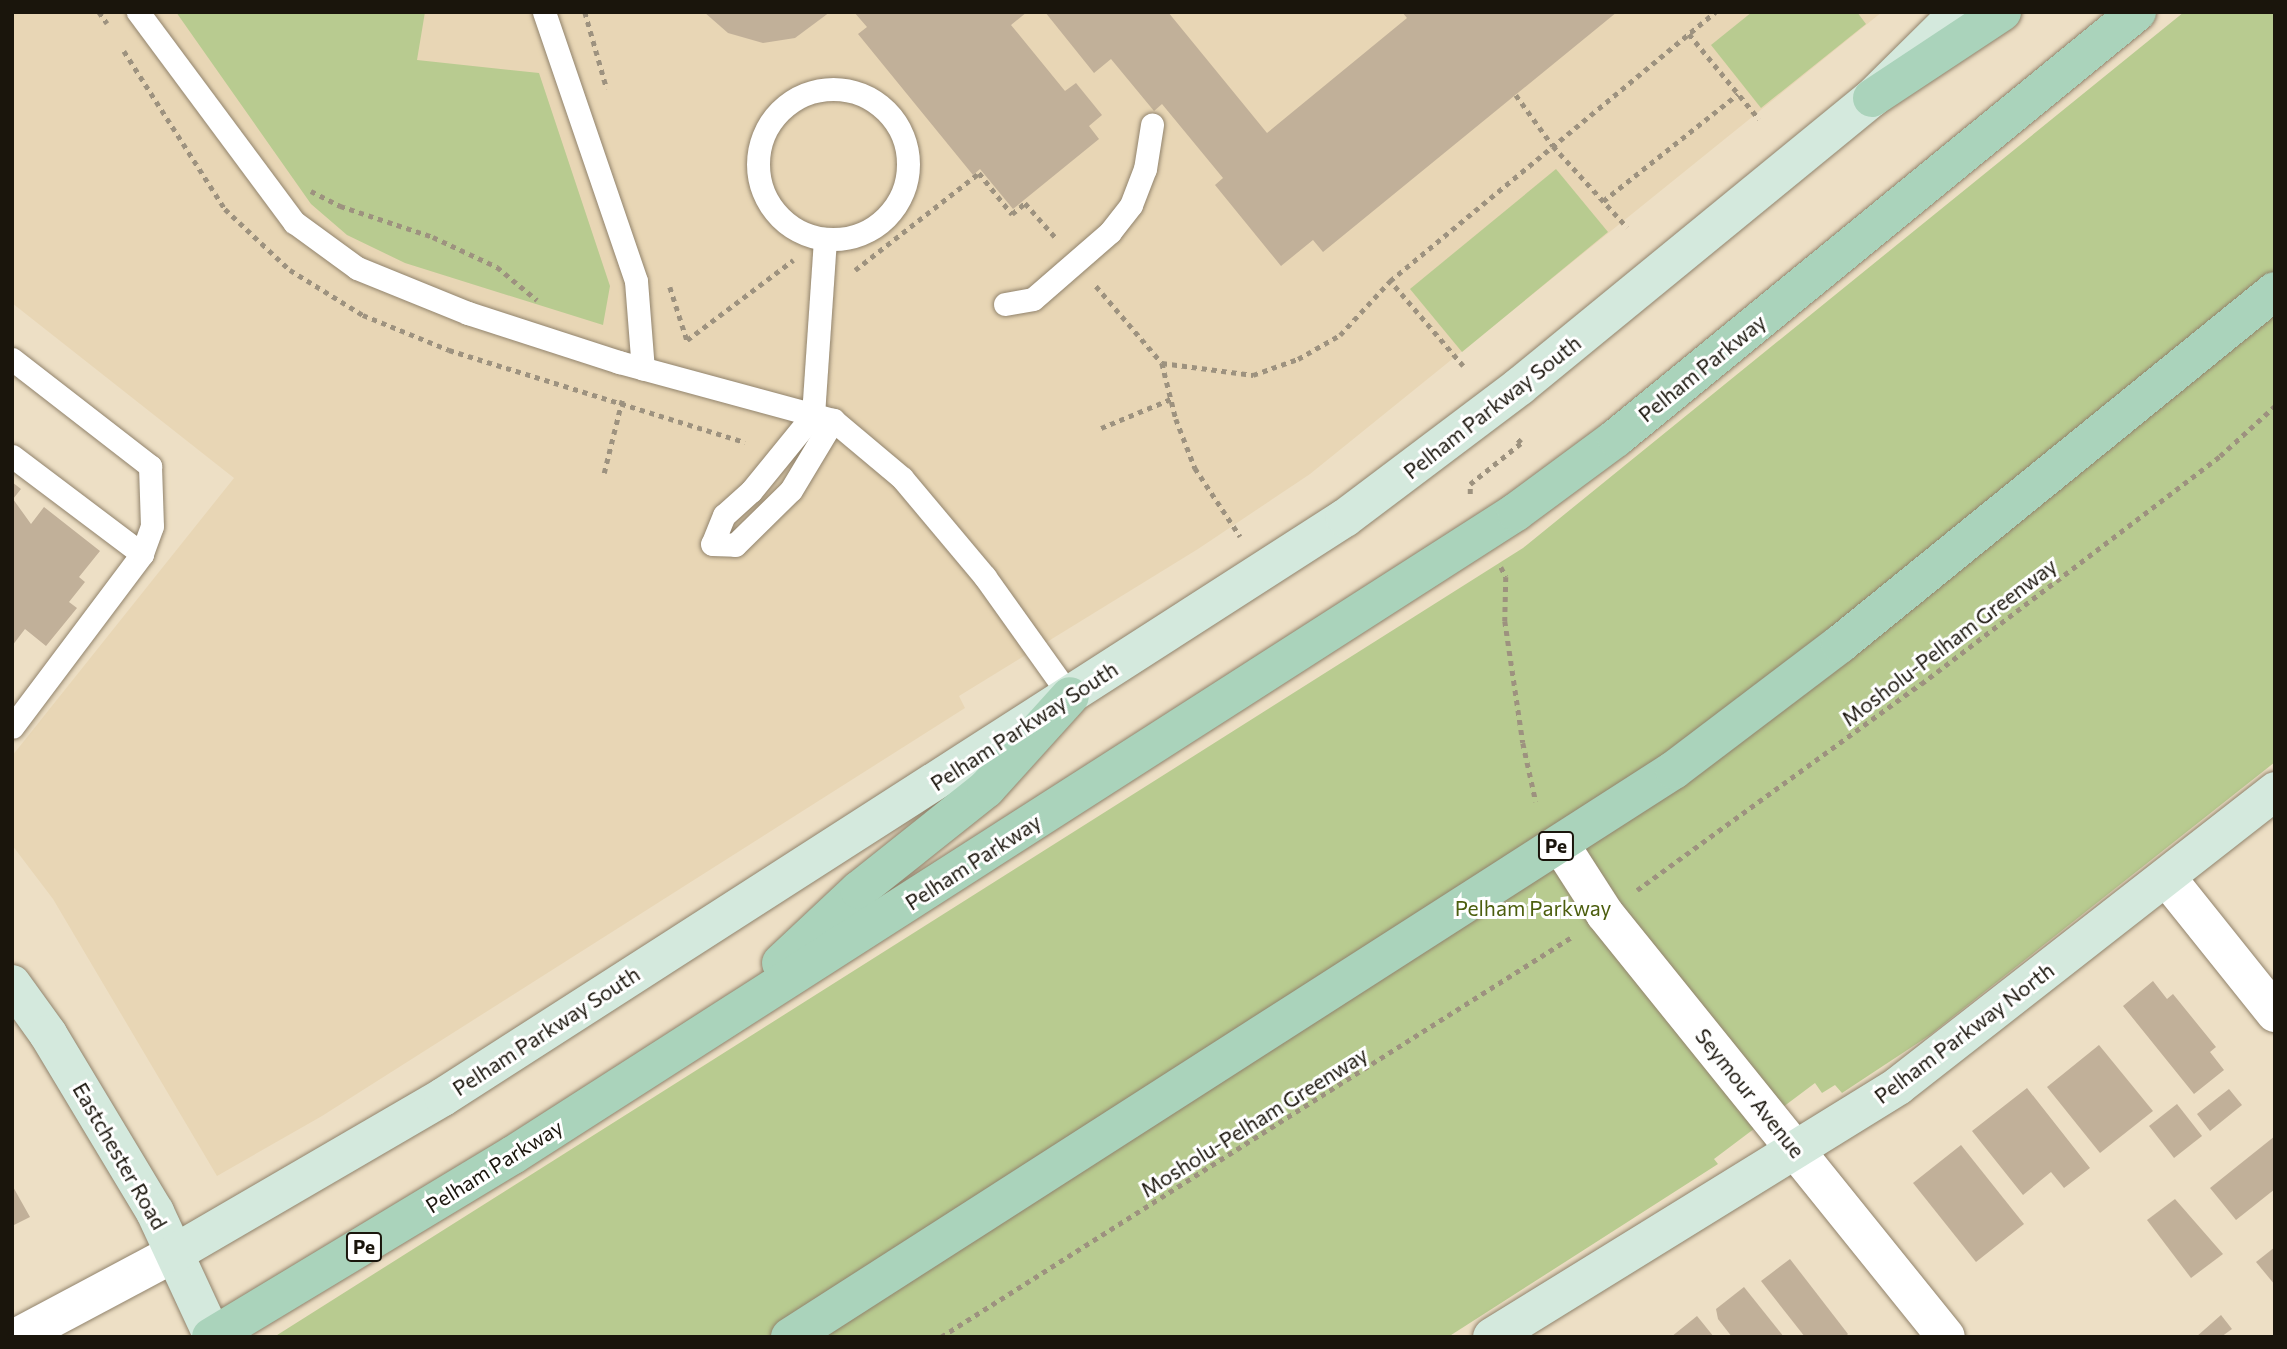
<!DOCTYPE html>
<html>
<head>
<meta charset="utf-8">
<style>
	body { margin:0 }
	#map { position:relative; width:2287px; height:1349px; overflow:hidden; background:#eddfc5; font-family:Commissioner,sans-serif }
	div>[style] { position:absolute }
	.built>* { inset:0; background:#e8d6b5 }
	.green>* { inset:0; background:#b8cb90 }
	.building>* { inset:0; background:#c1b099 }
	.path>* { height:4.5px; margin-top:-2.25px; transform-origin:0; background:repeating-linear-gradient(90deg,#9d927f 0 5px,transparent 0 10px) }
	.roads { filter:drop-shadow(0 0 2px #91836c) drop-shadow(0 0 2px #91836c) }
	.lane>* { height:23px; margin:-11.5px; padding:0 11.5px; transform-origin:11.5px; border-radius:11.5px; background:#fff }
	.lane>.ring { margin:-11.5px; padding:0; box-sizing:content-box; background:none; border:23px solid #fff; border-radius:50% }
	.street>* { height:38px; margin:-19px; padding:0 19px; transform-origin:19px; border-radius:19px; background:#fff }
	.secondary>* { height:38px; margin:-19px; padding:0 19px; transform-origin:19px; border-radius:19px; background:#d4e9dd }
	.primary>* { height:38px; margin:-19px; padding:0 19px; transform-origin:19px; border-radius:19px; background:#aad3bb }
	span { translate:-50% -50%; white-space:nowrap; text-align:center; line-height:1.15; -webkit-text-stroke:6px #fff; paint-order:stroke }
	.shield-label span { padding:2px 5px; background:#fff; border:2px solid; border-radius:5px; -webkit-text-stroke-width:0 }
	.shield-label { font-size:19px; color:#1a150c; font-weight:700 }
	.street-label { font-size:21px; color:#1a150c }
	.park-label { font-size:21px; color:#4c5e0e }
	.frame { position:absolute; inset:0; border:14px solid #1a150c; pointer-events:none }
</style>
</head>
<body>
<div id="map">
	<div class="built">
		<i style="clip-path:polygon(12px 12px,1882px 12px,1310px 474px,1198px 549px,959px 696px,965px 708px,322px 1116px,217px 1176px,53px 899px,12px 845px,12px 756px,234px 478px,12px 303px)"></i>
	</div>
	<div class="green">
		<i style="clip-path:polygon(176px 12px,425px 12px,417px 60px,539px 73px,610px 286px,603px 325px,405px 263px,347px 235px,311px 204px)"></i>
		<i style="clip-path:polygon(1752px 12px,1857px 12px,1866px 24px,1761px 108px,1711px 45px)"></i>
		<i style="clip-path:polygon(2184px 12px,2275px 12px,2275px 762px,1930px 1035px,1842px 1093px,1835px 1085px,1822px 1093px,1815px 1083px,1714px 1159px,1718px 1164px,1448px 1337px,274px 1337px,1523px 548px)"></i>
		<i style="clip-path:polygon(1556px 169px,1608px 232px,1462px 352px,1410px 289px)"></i>
	</div>
	<div class="building">
		<i style="clip-path:polygon(704px 12px,830px 12px,795px 38px,763px 43px,728px 33px)"></i>
		<i style="clip-path:polygon(854px 12px,1027px 12px,1011px 25px,1065px 91px,1076px 83px,1102px 115px,1089px 126px,1099px 139px,1013px 209px,980px 169px,973px 175px,858px 34px,867px 27px)"></i>
		<i style="clip-path:polygon(1045px 12px,1168px 12px,1267px 133px,1407px 18px,1402px 12px,1617px 12px,1323px 252px,1313px 240px,1281px 266px,1215px 185px,1223px 178px,1162px 104px,1154px 111px,1111px 59px,1094px 73px)"></i>
		<i style="clip-path:polygon(12px 482px,21px 489px,13px 499px,31px 524px,44px 507px,100px 551px,79px 577px,85px 582px,69px 602px,77px 608px,46px 646px,25px 629px,12px 646px)"></i>
		<i style="clip-path:polygon(2153px 981px,2167px 999px,2173px 994px,2216px 1047px,2210px 1052px,2224px 1070px,2194px 1094px,2123px 1006px)"></i>
		<i style="clip-path:polygon(2099px 1045px,2153px 1111px,2100px 1153px,2047px 1087px)"></i>
		<i style="clip-path:polygon(2027px 1088px,2090px 1168px,2064px 1188px,2051px 1172px,2023px 1195px,1972px 1131px)"></i>
		<i style="clip-path:polygon(2229px 1089px,2242px 1105px,2210px 1131px,2197px 1114px)"></i>
		<i style="clip-path:polygon(2177px 1104px,2202px 1136px,2174px 1158px,2149px 1126px)"></i>
		<i style="clip-path:polygon(2275px 1136px,2275px 1189px,2236px 1220px,2210px 1188px)"></i>
		<i style="clip-path:polygon(1961px 1145px,2024px 1224px,1976px 1262px,1913px 1183px)"></i>
		<i style="clip-path:polygon(12px 1185px,30px 1217px,12px 1226px)"></i>
		<i style="clip-path:polygon(2175px 1199px,2223px 1254px,2191px 1278px,2147px 1220px)"></i>
		<i style="clip-path:polygon(2275px 1247px,2275px 1285px,2256px 1262px)"></i>
		<i style="clip-path:polygon(1790px 1259px,1848px 1334px,1845px 1337px,1805px 1337px,1761px 1281px)"></i>
		<i style="clip-path:polygon(1744px 1287px,1784px 1337px,1732px 1337px,1718px 1319px,1716px 1309px)"></i>
		<i style="clip-path:polygon(2221px 1315px,2232px 1329px,2221px 1337px,2196px 1337px)"></i>
		<i style="clip-path:polygon(1697px 1316px,1714px 1337px,1671px 1337px)"></i>
	</div>
	<div class="path">
		<i style="left:99px;top:12px;width:14px;rotate:54deg"></i>
		<i style="left:585px;top:12px;width:80px;rotate:74.1deg"></i>
		<i style="left:1689px;top:34px;width:110px;rotate:50.5deg"></i>
		<i style="left:124px;top:51px;width:188px;rotate:57.4deg"></i>
		<i style="left:225px;top:209px;width:89px;rotate:43.2deg"></i>
		<i style="left:290px;top:270px;width:86px;rotate:31.7deg"></i>
		<i style="left:363px;top:315px;width:93px;rotate:22.1deg"></i>
		<i style="left:449px;top:350px;width:310px;rotate:17.3deg"></i>
		<i style="left:1516px;top:95px;width:63px;rotate:54deg"></i>
		<i style="left:1553px;top:146px;width:110px;rotate:47.6deg"></i>
		<i style="left:311px;top:191px;width:33px;rotate:27deg"></i>
		<i style="left:340px;top:206px;width:98px;rotate:18.4deg"></i>
		<i style="left:433px;top:237px;width:71px;rotate:25.1deg"></i>
		<i style="left:497px;top:267px;width:52px;rotate:39.5deg"></i>
		<i style="left:1603px;top:201px;width:172px;rotate:-38.4deg"></i>
		<i style="left:855px;top:270px;width:157px;rotate:-38deg"></i>
		<i style="left:979px;top:173px;width:53px;rotate:51.2deg"></i>
		<i style="left:1012px;top:214px;width:17px;rotate:-40deg"></i>
		<i style="left:1025px;top:203px;width:48px;rotate:48.4deg"></i>
		<i style="left:1096px;top:286px;width:101px;rotate:49.4deg"></i>
		<i style="left:1162px;top:363px;width:58px;rotate:76deg"></i>
		<i style="left:1176px;top:419px;width:53px;rotate:68.8deg"></i>
		<i style="left:1195px;top:468px;width:82px;rotate:56.5deg"></i>
		<i style="left:670px;top:287px;width:56px;rotate:72.2deg"></i>
		<i style="left:687px;top:340px;width:133px;rotate:-37deg"></i>
		<i style="left:1162px;top:363px;width:92px;rotate:7.5deg"></i>
		<i style="left:1253px;top:375px;width:48px;rotate:-19.6deg"></i>
		<i style="left:1298px;top:359px;width:48px;rotate:-29.7deg"></i>
		<i style="left:1340px;top:335px;width:74px;rotate:-47.2deg"></i>
		<i style="left:1463px;top:366px;width:112px;rotate:-130.7deg"></i>
		<i style="left:1390px;top:281px;width:422px;rotate:-39.6deg"></i>
		<i style="left:1101px;top:428px;width:76px;rotate:-22.5deg"></i>
		<i style="left:604px;top:473px;width:75px;rotate:-76.1deg"></i>
		<i style="left:1470px;top:494px;width:10px;rotate:-90deg"></i>
		<i style="left:1470px;top:484px;width:65px;rotate:-38.8deg"></i>
		<i style="left:1521px;top:443px;width:7px;rotate:-135deg"></i>
		<i style="left:1501px;top:567px;width:11px;rotate:63deg"></i>
		<i style="left:1506px;top:577px;width:44px;rotate:91.3deg"></i>
		<i style="left:1505px;top:621px;width:123px;rotate:81.6deg"></i>
		<i style="left:1523px;top:743px;width:60px;rotate:77.6deg"></i>
		<i style="left:1637px;top:890px;width:351px;rotate:-36deg"></i>
		<i style="left:1921px;top:684px;width:376px;rotate:-37.3deg"></i>
		<i style="left:2220px;top:456px;width:74px;rotate:-42.3deg"></i>
		<i style="left:941px;top:1337px;width:748px;rotate:-32.39deg"></i>
	</div>
	<div class="roads">
		<div class="lane">
			<i style="left:138px;top:12px;width:262px;rotate:53.4deg"></i>
			<i style="left:294px;top:222px;width:78px;rotate:36.1deg"></i>
			<i style="left:357px;top:268px;width:120px;rotate:22.1deg"></i>
			<i style="left:468px;top:313px;width:159px;rotate:18deg"></i>
			<i style="left:619px;top:362px;width:222px;rotate:15.2deg"></i>
			<i style="left:833px;top:420px;width:90px;rotate:40deg"></i>
			<i style="left:902px;top:478px;width:129px;rotate:50deg"></i>
			<i style="left:985px;top:577px;width:146px;rotate:54.5deg"></i>
			<i style="left:544px;top:12px;width:284px;rotate:71.1deg"></i>
			<i style="left:636px;top:281px;width:88px;rotate:85.5deg"></i>
			<i class="ring" style="left:758px;top:89px;width:127px;height:127px"></i>
			<i style="left:825px;top:239px;width:176px;rotate:93.9deg"></i>
			<i style="left:813px;top:415px;width:98px;rotate:129.2deg"></i>
			<i style="left:751px;top:491px;width:36px;rotate:138deg"></i>
			<i style="left:724px;top:515px;width:31px;rotate:112deg"></i>
			<i style="left:712px;top:544px;width:23px;rotate:2deg"></i>
			<i style="left:735px;top:545px;width:78px;rotate:-44.5deg"></i>
			<i style="left:791px;top:490px;width:82px;rotate:-59deg"></i>
			<i style="left:1005px;top:304px;width:28px;rotate:-10deg"></i>
			<i style="left:1033px;top:299px;width:102px;rotate:-41deg"></i>
			<i style="left:1110px;top:232px;width:34px;rotate:-52deg"></i>
			<i style="left:1131px;top:205px;width:39px;rotate:-69deg"></i>
			<i style="left:1145px;top:169px;width:45px;rotate:-81deg"></i>
			<i style="left:12px;top:359px;width:175px;rotate:37.8deg"></i>
			<i style="left:150px;top:466px;width:60px;rotate:88.1deg"></i>
			<i style="left:152px;top:526px;width:30px;rotate:110deg"></i>
			<i style="left:142px;top:554px;width:216px;rotate:126.9deg"></i>
			<i style="left:12px;top:456px;width:163px;rotate:37deg"></i>
		</div>
		<div class="street">
			<i style="left:1560px;top:844px;width:83px;rotate:57.3deg"></i>
			<i style="left:1605px;top:914px;width:543px;rotate:51.13deg"></i>
			<i style="left:2167px;top:878px;width:173px;rotate:51.3deg"></i>
			<i style="left:17px;top:1337px;width:179px;rotate:-28deg"></i>
		</div>
		<div class="secondary">
			<i style="left:12px;top:984px;width:62px;rotate:54.2deg"></i>
			<i style="left:48px;top:1034px;width:208px;rotate:59deg"></i>
			<i style="left:155px;top:1212px;width:138px;rotate:65.1deg"></i>
			<i style="left:175px;top:1253px;width:310px;rotate:-30.2deg"></i>
			<i style="left:443px;top:1097px;width:1072px;rotate:-32.7deg"></i>
			<i style="left:1345px;top:518px;width:219px;rotate:-37deg"></i>
			<i style="left:1520px;top:386px;width:455px;rotate:-39.3deg"></i>
			<i style="left:1872px;top:98px;width:122px;rotate:-44.7deg"></i>
			<i style="left:1492px;top:1337px;width:477px;rotate:-31.7deg"></i>
			<i style="left:1898px;top:1086px;width:479px;rotate:-38deg"></i>
		</div>
		<div class="primary">
			<i style="left:1872px;top:98px;width:156px;rotate:-33.5deg"></i>
			<i style="left:781px;top:963px;width:107px;rotate:-43.1deg"></i>
			<i style="left:859px;top:890px;width:162px;rotate:-38.5deg"></i>
			<i style="left:986px;top:789px;width:125px;rotate:-47.9deg"></i>
			<i style="left:211px;top:1337px;width:353px;rotate:-31.1deg"></i>
			<i style="left:513px;top:1155px;width:1191px;rotate:-32.66deg"></i>
			<i style="left:1516px;top:512px;width:124px;rotate:-36.5deg"></i>
			<i style="left:1616px;top:438px;width:673px;rotate:-39.27deg"></i>
			<i style="left:790px;top:1337px;width:1050px;rotate:-32.68deg"></i>
			<i style="left:1674px;top:770px;width:208px;rotate:-37.2deg"></i>
			<i style="left:1840px;top:644px;width:560px;rotate:-39.06deg"></i>
		</div>
	</div>
	<div class="shield-label">
		<span style="left:1556px;top:846px">Pe</span>
		<span style="left:364px;top:1247px">Pe</span>
	</div>
	<div class="street-label">
		<span style="left:1702px;top:368px;rotate:-39deg">Pelham Parkway</span>
		<span style="left:1492px;top:407px;rotate:-38deg">Pelham Parkway South</span>
		<span style="left:1949px;top:642px;rotate:-37deg">Mosholu-Pelham Greenway</span>
		<span style="left:1024px;top:726px;rotate:-33deg">Pelham Parkway South</span>
		<span style="left:973px;top:862px;rotate:-33deg">Pelham Parkway</span>
		<span style="left:546px;top:1031px;rotate:-33deg">Pelham Parkway South</span>
		<span style="left:1964px;top:1033px;rotate:-37deg">Pelham Parkway North</span>
		<span style="left:1750px;top:1093px;rotate:51deg">Seymour Avenue</span>
		<span style="left:1254px;top:1122px;rotate:-32deg">Mosholu-Pelham Greenway</span>
		<span style="left:120px;top:1156px;rotate:60deg">Eastchester Road</span>
		<span style="left:494px;top:1166px;rotate:-32deg">Pelham Parkway</span>
	</div>
	<div class="park-label">
		<span style="left:1533px;top:908px">Pelham Parkway</span>
	</div>
	<div class="frame"></div>
</div>
</body>
</html>
